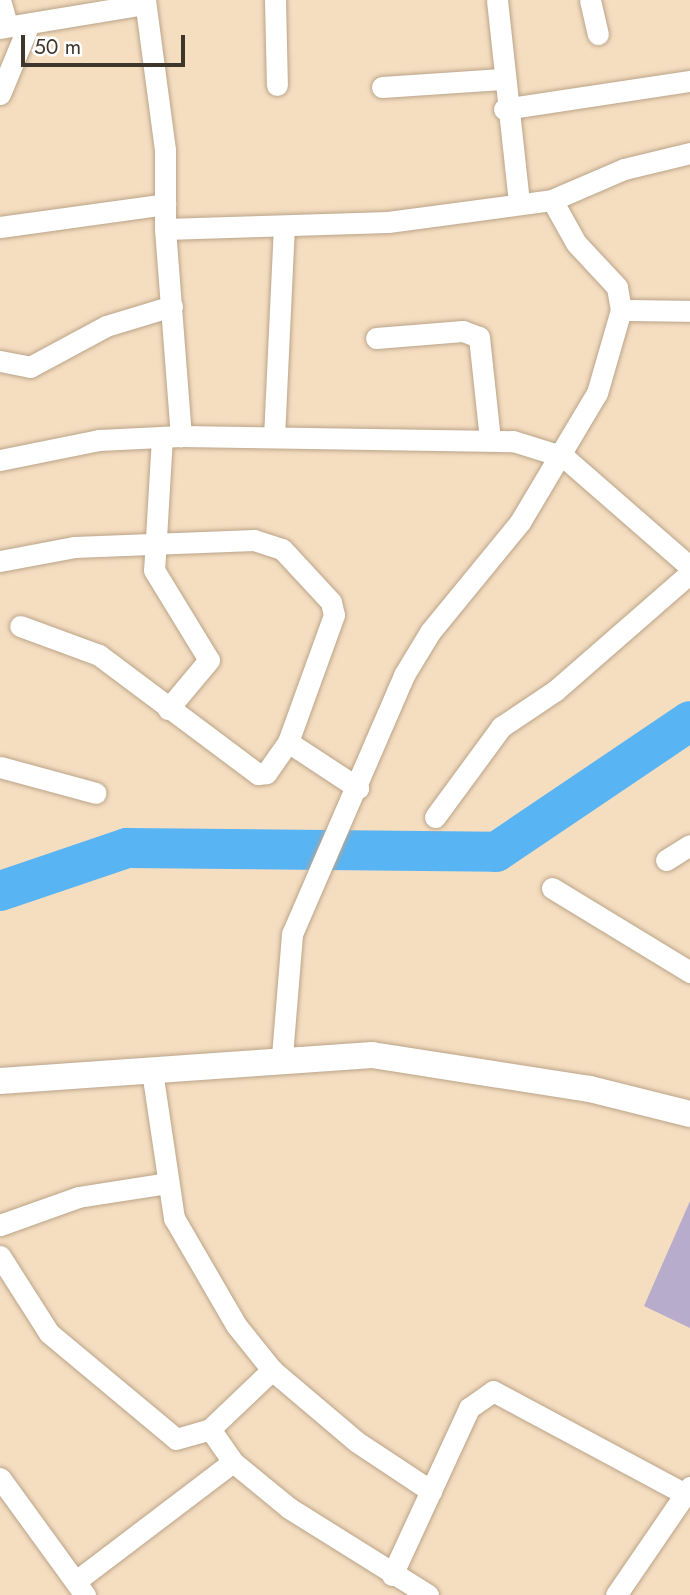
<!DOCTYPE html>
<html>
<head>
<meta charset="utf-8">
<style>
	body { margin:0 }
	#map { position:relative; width:690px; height:1595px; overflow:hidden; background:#f5ddc0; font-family:Jost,sans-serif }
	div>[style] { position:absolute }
	.river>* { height:40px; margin:-20px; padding:0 20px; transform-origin:20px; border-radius:20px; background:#59b4f3 }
	.building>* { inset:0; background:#b7accb }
	.roads { filter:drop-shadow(0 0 2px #baa489) drop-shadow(0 0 2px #baa489) }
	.minor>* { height:21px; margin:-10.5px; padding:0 10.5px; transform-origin:10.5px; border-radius:10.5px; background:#fff }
	.tertiary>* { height:26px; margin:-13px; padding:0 13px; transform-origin:13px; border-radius:13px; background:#fff }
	span { translate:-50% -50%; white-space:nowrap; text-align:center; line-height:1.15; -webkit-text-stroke:5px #fff; paint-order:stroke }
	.scale { position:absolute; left:21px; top:35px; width:164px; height:32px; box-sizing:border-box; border:4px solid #3f362b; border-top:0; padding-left:9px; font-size:21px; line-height:24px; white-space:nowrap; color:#3f362b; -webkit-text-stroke:5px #fff; paint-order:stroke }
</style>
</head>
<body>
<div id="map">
	<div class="river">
		<i style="left:0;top:891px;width:134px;rotate:-18.7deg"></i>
		<i style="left:127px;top:848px;width:369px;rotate:0.6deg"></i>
		<i style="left:496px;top:852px;width:234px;rotate:-34deg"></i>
	</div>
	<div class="building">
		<i style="clip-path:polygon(690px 1201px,690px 1328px,644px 1306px)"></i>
	</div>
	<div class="roads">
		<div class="minor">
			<i style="left:0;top:0;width:26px;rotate:74deg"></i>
			<i style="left:145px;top:0;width:150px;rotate:82.4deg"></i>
			<i style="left:165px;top:149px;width:80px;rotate:90deg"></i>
			<i style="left:165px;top:229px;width:208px;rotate:85.6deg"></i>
			<i style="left:275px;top:0;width:85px;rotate:88.7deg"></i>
			<i style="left:497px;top:0;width:205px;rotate:83.8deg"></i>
			<i style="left:590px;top:0;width:35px;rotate:77deg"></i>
			<i style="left:0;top:28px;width:147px;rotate:-9.4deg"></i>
			<i style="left:382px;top:87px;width:120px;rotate:-3.8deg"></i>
			<i style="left:0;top:94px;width:76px;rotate:-67.5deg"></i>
			<i style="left:504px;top:109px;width:188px;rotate:-8.6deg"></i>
			<i style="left:0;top:227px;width:167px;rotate:-7.9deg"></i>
			<i style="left:165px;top:229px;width:223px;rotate:-1.8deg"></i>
			<i style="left:388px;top:222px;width:165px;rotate:-7.6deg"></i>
			<i style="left:552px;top:200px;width:78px;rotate:-23.3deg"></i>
			<i style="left:624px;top:169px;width:68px;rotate:-13.6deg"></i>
			<i style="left:621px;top:310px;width:69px;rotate:0.8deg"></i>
			<i style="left:376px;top:338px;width:87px;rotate:-4.6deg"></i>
			<i style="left:463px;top:331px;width:17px;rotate:21deg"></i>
			<i style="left:479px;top:337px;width:104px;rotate:83.9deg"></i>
			<i style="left:0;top:361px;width:31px;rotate:11deg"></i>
			<i style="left:30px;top:367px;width:86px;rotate:-28.3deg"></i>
			<i style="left:106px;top:326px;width:69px;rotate:-16.9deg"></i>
			<i style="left:162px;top:437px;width:133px;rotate:93.4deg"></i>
			<i style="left:154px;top:570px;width:105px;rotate:58.6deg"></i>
			<i style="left:209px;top:660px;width:64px;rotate:129.9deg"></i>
			<i style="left:274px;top:437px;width:209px;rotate:-87.3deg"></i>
			<i style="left:0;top:460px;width:101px;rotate:-11.4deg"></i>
			<i style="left:99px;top:440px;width:82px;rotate:-2.8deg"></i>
			<i style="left:181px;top:436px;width:332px;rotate:0.9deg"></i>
			<i style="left:513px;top:441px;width:53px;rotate:17.4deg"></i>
			<i style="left:564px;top:457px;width:167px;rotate:41.1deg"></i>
			<i style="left:0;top:561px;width:75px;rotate:-10.7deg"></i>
			<i style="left:74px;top:547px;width:180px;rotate:-2.2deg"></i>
			<i style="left:254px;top:540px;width:29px;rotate:18deg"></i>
			<i style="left:282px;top:549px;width:72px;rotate:47.2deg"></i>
			<i style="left:331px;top:602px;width:13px;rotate:77deg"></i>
			<i style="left:334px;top:615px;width:135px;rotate:109.9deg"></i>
			<i style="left:288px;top:742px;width:38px;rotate:125deg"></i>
			<i style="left:266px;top:773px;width:8px;rotate:173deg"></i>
			<i style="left:258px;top:774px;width:199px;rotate:-143.2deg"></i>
			<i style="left:99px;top:655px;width:84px;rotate:-159.8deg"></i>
			<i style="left:288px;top:742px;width:84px;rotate:33.3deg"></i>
			<i style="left:0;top:767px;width:99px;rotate:15.2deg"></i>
			<i style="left:435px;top:817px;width:112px;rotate:-53.7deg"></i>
			<i style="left:501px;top:727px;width:66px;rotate:-33.9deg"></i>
			<i style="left:556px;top:690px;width:178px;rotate:-41.1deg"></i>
			<i style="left:666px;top:860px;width:28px;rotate:-32deg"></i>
			<i style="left:552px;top:888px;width:162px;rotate:31.3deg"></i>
			<i style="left:282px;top:1056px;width:122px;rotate:-85.3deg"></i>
			<i style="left:292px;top:934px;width:282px;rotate:-66.6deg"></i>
			<i style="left:404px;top:675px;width:50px;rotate:-58.8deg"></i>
			<i style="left:430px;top:632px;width:142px;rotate:-50.7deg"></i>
			<i style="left:520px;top:522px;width:150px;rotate:-59.2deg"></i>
			<i style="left:597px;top:393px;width:86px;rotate:-73.9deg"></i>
			<i style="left:621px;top:310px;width:23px;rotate:-100deg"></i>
			<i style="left:617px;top:287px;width:60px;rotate:-133deg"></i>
			<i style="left:576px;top:243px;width:49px;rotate:-119.2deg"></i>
			<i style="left:152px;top:1071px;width:149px;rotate:81.5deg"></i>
			<i style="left:174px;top:1218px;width:124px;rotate:59.9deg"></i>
			<i style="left:236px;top:1325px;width:58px;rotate:51.3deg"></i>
			<i style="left:272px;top:1370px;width:111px;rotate:40.3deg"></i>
			<i style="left:357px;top:1442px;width:89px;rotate:33.5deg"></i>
			<i style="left:0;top:1225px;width:83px;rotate:-19.7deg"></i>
			<i style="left:78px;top:1197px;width:90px;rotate:-8.9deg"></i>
			<i style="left:0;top:1256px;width:91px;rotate:57.5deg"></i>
			<i style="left:49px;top:1333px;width:165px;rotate:39.8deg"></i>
			<i style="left:176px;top:1439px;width:35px;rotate:-16deg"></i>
			<i style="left:210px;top:1429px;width:86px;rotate:-43.6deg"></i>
			<i style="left:210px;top:1429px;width:40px;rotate:55.1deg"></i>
			<i style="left:233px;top:1462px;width:72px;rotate:39.4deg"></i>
			<i style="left:289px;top:1508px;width:164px;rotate:32deg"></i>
			<i style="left:0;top:1478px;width:145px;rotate:54deg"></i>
			<i style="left:392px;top:1575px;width:184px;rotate:-65.2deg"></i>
			<i style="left:469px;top:1408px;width:29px;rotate:-35deg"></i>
			<i style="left:493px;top:1391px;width:218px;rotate:28.2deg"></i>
			<i style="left:76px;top:1581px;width:197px;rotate:-37.2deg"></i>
			<i style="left:616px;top:1595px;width:131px;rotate:-55.6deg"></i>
		</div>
		<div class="tertiary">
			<i style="left:0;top:1081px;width:373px;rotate:-4deg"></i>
			<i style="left:372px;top:1055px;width:221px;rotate:8.9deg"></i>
			<i style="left:590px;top:1089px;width:103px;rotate:14deg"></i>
		</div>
	</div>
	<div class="scale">50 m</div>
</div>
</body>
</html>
